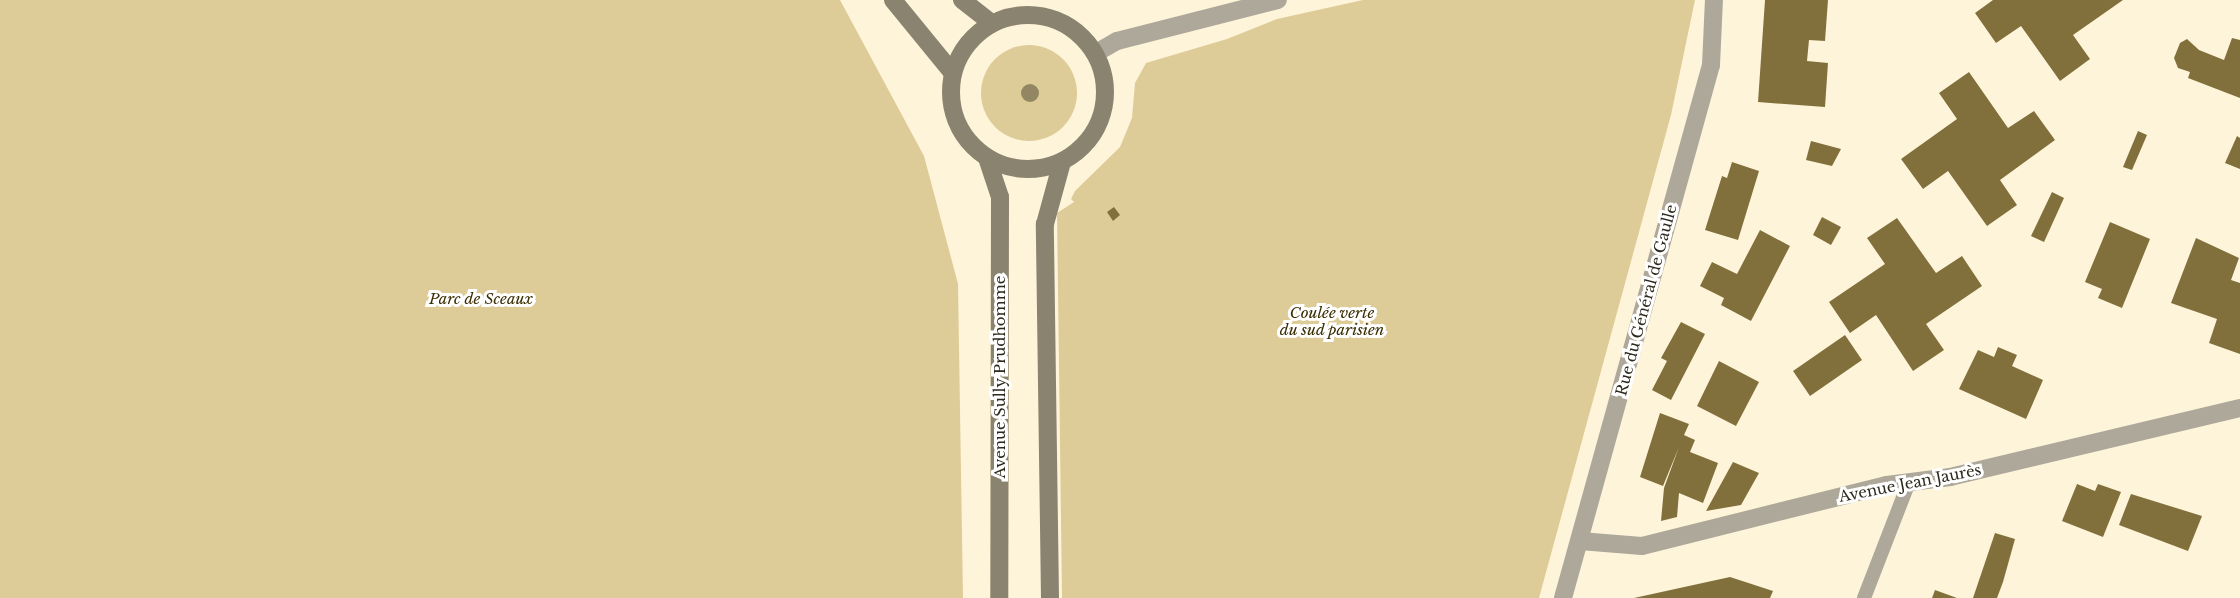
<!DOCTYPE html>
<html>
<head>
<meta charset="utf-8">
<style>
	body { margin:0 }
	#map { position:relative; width:2240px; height:598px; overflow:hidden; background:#fef4da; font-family:"Libre Baskerville",serif }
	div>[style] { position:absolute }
	.green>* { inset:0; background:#decc98 }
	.round { border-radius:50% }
	.building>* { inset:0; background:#82703c }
	.lane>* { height:14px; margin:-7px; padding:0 7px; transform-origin:7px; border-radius:7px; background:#ada89a }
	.street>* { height:18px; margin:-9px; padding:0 9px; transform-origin:9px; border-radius:9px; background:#ada89a }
	.secondary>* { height:18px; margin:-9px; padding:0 9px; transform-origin:9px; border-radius:9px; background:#8a836f }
	.secondary>.ring { margin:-9px; padding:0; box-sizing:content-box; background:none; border:18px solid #8a836f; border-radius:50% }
	.trees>* { width:18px; height:18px; margin:-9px; border-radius:50%; background:#928762 }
	span { translate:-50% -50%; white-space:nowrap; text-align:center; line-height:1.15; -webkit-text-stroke:6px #fff; paint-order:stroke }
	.park-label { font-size:15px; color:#3a2d00; font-style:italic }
	.street-label { font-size:15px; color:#2d291c }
</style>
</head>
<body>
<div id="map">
	<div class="green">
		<i style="clip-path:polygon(0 0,840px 0,924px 156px,958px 284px,963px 598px,0 598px)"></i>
		<i style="clip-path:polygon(1363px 0,1695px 0,1671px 115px,1539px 598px,1062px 598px,1057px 213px,1074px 202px,1071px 199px,1075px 191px,1120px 147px,1132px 118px,1135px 83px,1146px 63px,1227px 39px,1277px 19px)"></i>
		<i class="round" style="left:981px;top:45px;width:96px;height:96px"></i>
	</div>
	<div class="building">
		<i style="clip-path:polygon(1765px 0,1828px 0,1825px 41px,1809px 40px,1807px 61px,1828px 63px,1825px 107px,1758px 102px)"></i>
		<i style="clip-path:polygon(1993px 0,2123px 0,2073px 35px,2090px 59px,2060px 81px,2021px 26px,1996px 43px,1975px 13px)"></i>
		<i style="clip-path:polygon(2232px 38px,2240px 40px,2240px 98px,2188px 78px,2190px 72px,2178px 68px,2174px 58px,2180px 43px,2187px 39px,2199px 50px,2224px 60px)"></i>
		<i style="clip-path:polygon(1969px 72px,2008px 128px,2034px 111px,2055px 140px,2000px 180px,2017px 205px,1987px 226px,1948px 171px,1923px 189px,1901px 159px,1957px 119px,1939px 93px)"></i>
		<i style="clip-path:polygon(2138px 131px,2147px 135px,2132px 170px,2123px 167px)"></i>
		<i style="clip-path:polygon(2237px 136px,2240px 138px,2240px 169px,2225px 163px)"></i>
		<i style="clip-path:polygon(1811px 141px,1841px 149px,1832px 166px,1806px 160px)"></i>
		<i style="clip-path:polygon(1732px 162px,1759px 171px,1738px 240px,1705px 230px,1722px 176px,1727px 178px)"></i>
		<i style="clip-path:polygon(2052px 192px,2064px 198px,2044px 242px,2031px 236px)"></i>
		<i style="clip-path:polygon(1114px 207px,1120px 215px,1113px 221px,1107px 212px)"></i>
		<i style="clip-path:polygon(1822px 217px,1841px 227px,1831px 245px,1813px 235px)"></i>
		<i style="clip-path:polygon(1897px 218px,1936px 273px,1962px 256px,1982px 286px,1926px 324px,1944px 350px,1913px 371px,1876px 315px,1850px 333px,1829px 302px,1885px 264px,1867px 238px)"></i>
		<i style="clip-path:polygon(2110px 222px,2150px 239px,2122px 308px,2098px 298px,2102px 289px,2085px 282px)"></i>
		<i style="clip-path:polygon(1760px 230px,1790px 246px,1751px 321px,1721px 305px,1724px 298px,1700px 286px,1712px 262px,1737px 274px)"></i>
		<i style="clip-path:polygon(2196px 238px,2239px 258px,2231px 280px,2240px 283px,2240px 354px,2209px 343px,2217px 319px,2171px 303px)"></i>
		<i style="clip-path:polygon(1681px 322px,1705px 334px,1671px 400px,1652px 390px,1667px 361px,1661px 358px)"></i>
		<i style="clip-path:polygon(1845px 335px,1862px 360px,1810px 396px,1793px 371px)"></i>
		<i style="clip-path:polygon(1998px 347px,2017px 355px,2012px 366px,2043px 380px,2026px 419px,1959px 389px,1978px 350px,1994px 357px)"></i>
		<i style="clip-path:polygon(1719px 361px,1759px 382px,1736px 426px,1697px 406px)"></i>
		<i style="clip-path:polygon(1660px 413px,1689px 424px,1684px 435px,1695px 440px,1690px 452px,1718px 463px,1703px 503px,1679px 493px,1677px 517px,1661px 521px,1664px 488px,1679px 447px,1663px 486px,1640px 477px)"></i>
		<i style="clip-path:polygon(1733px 462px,1759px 473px,1741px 505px,1706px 511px)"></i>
		<i style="clip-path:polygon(2077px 484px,2095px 491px,2098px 484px,2121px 492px,2103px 537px,2062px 521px)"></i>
		<i style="clip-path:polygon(2131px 494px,2202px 516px,2188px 551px,2119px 525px)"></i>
		<i style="clip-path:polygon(1995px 533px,2015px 539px,2003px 582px,1997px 598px,1973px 598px)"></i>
		<i style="clip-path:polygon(1730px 577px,1773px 591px,1770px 598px,1634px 598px)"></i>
		<i style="clip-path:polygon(1935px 590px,1957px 598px,1932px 598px)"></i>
	</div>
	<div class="lane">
		<i style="left:1864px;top:598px;width:124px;rotate:-68.8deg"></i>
	</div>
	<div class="street">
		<i style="left:1096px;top:53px;width:24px;rotate:-30deg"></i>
		<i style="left:1117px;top:41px;width:166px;rotate:-14.3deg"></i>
		<i style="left:1580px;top:541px;width:62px;rotate:4.6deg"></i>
		<i style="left:1642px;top:546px;width:252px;rotate:-14deg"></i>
		<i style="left:1887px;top:485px;width:64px;rotate:-7.2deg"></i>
		<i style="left:1950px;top:477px;width:298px;rotate:-13.4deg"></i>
		<i style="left:1563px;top:598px;width:553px;rotate:-74.48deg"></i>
		<i style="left:1711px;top:65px;width:65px;rotate:-87.4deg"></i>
	</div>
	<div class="secondary">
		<i style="left:893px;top:0;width:93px;rotate:50.7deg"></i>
		<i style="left:962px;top:0;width:37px;rotate:38deg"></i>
		<i class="ring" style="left:951px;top:15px;width:136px;height:136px"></i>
		<i style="left:987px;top:158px;width:41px;rotate:71.6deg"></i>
		<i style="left:1000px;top:197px;width:401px;rotate:90.1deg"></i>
		<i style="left:1050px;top:598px;width:374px;rotate:-90.8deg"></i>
		<i style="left:1045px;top:224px;width:64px;rotate:-74.7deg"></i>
	</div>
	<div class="trees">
		<i style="left:1030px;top:93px"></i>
	</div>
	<div class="park-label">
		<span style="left:481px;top:299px">Parc de Sceaux</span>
		<span style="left:1332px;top:321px">Coulée verte<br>du sud parisien</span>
	</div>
	<div class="street-label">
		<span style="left:1646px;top:300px;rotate:-75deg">Rue du Général de Gaulle</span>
		<span style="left:1000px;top:377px;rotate:-90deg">Avenue Sully Prudhomme</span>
		<span style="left:1910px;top:483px;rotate:-11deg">Avenue Jean Jaurès</span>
	</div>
</div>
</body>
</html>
